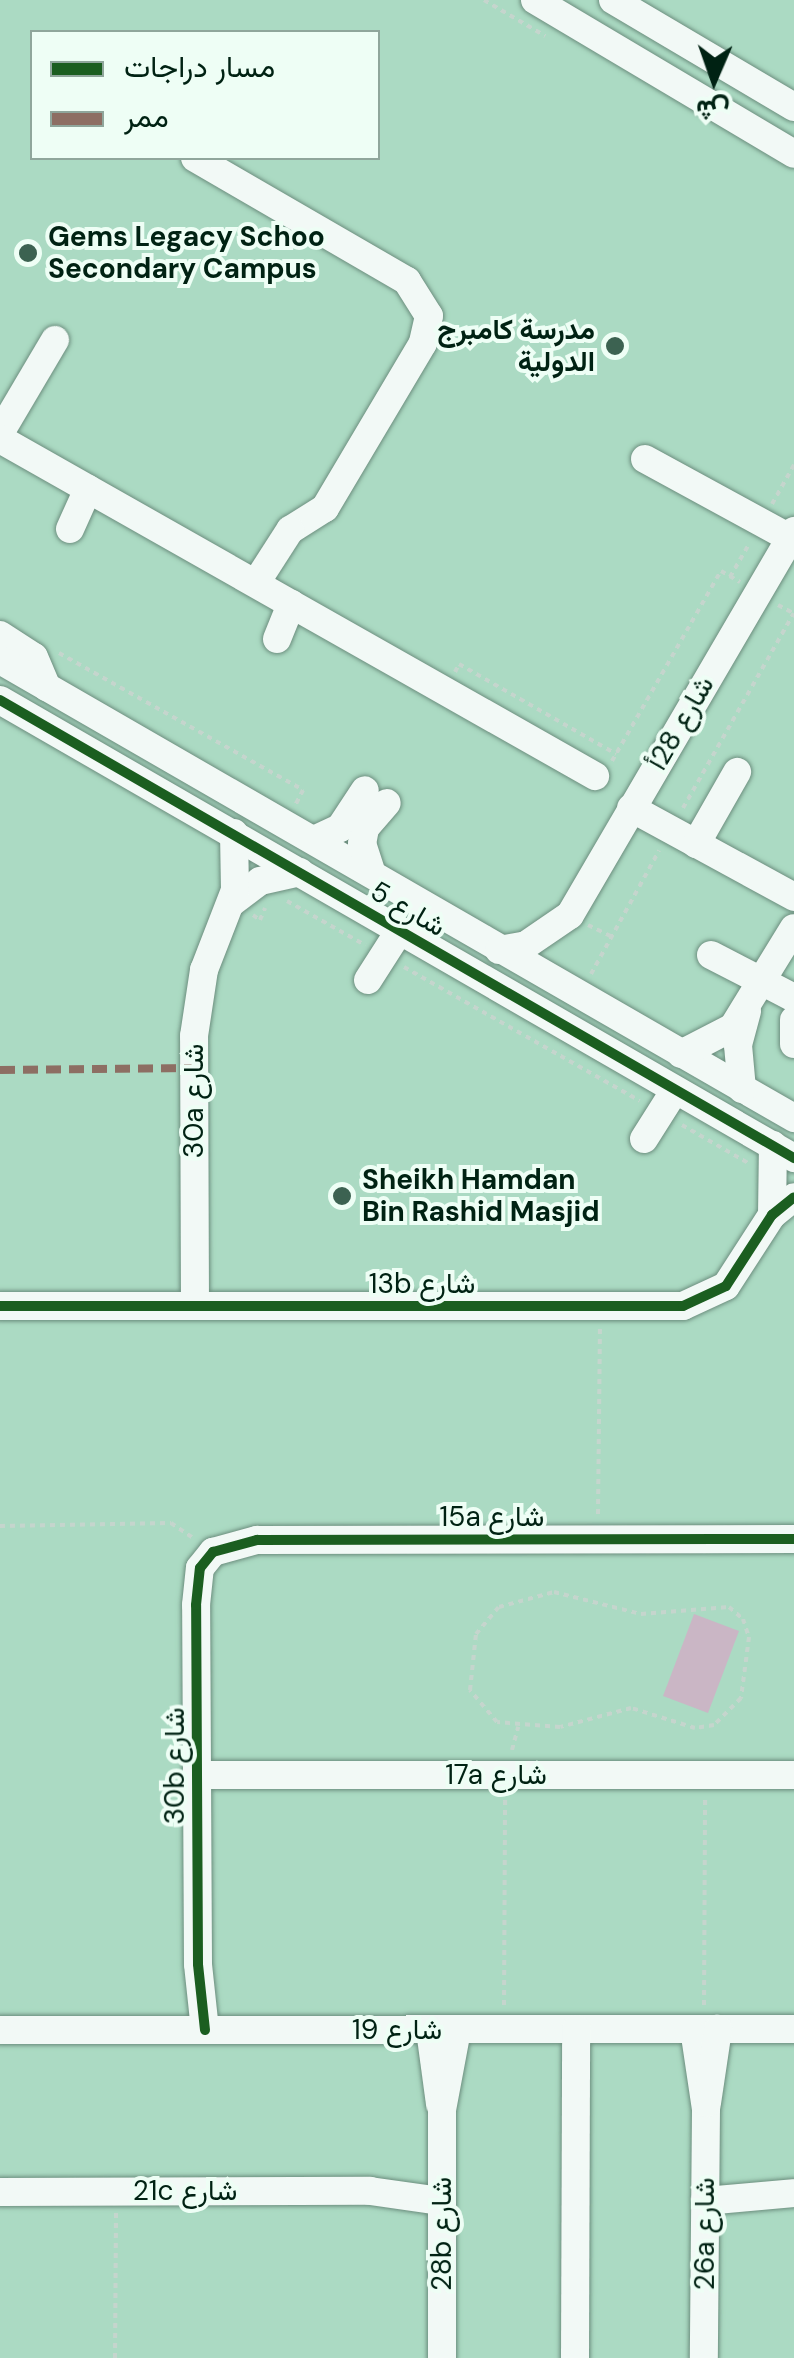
<!DOCTYPE html>
<html>
<head>
<meta charset="utf-8">
<style>
	body { margin:0 }
	#map { position:relative; width:794px; height:2358px; overflow:hidden; background:#abdac3; font-family:"DM Sans",Vazirmatn,sans-serif }
	div>[style] { position:absolute }
	.green>* { inset:0; background:#cab6c5 }
	.path>* { height:4px; margin-top:-2px; transform-origin:0; background:repeating-linear-gradient(90deg,#c5d5cd 0 5px,transparent 0 10px) }
	.roads { filter:drop-shadow(0 0 2px #6c8e7e) drop-shadow(0 0 2px #6c8e7e) }
	.minor>* { height:28px; margin:-14px; padding:0 14px; transform-origin:14px; border-radius:14px; background:#f2f9f6 }
	.quiet>* { height:8px; margin-top:-4px; transform-origin:0; background:repeating-linear-gradient(90deg,#8d6e63 0 15px,transparent 0 23px) }
	.cycleway>* { height:10px; margin:-5px; padding:0 5px; transform-origin:5px; border-radius:5px; background:#1b5e20 }
	.dots>* { width:28px; height:28px; translate:-50% -50%; box-sizing:border-box; border:5px solid #eefef5; border-radius:50% }
	span { translate:-50% -50%; white-space:nowrap; text-align:center; line-height:1.15; -webkit-text-stroke:8px #eefef5; paint-order:stroke }
	.poi-label { font-size:28px; color:#002213; font-weight:700 }
	.left { translate:0 -50%; text-align:left }
	.right { translate:-100% -50%; text-align:right }
	.street-label { font-size:28px; color:#002213 }
	.legend { position:absolute; left:30px; top:30px; width:350px; height:130px; box-sizing:border-box; background:#eefef5; border:2px solid #8fa69b; margin:0; padding:12px 18px; list-style:none; font-size:30px; color:#002213 }
	.legend li { display:flex; align-items:center; gap:20px; height:50px }
	.legend b { width:50px; border:2px solid #8fa69b }
	.north { position:absolute; left:664px; top:30px; width:100px; height:100px; -webkit-text-stroke:8px #eefef5; paint-order:stroke; rotate:182deg; font-size:28px; font-weight:700; line-height:40px; text-align:center; color:#002213 }
	.north::after { content:''; display:block; margin:auto; width:35px; height:45px; background:#002213; clip-path:polygon(50% 0,100% 100%,50% 72%,0 100%) }
</style>
</head>
<body>
<div id="map">
	<div class="green">
		<i style="clip-path:polygon(694px 1614px,739px 1631px,708px 1713px,663px 1696px)"></i>
	</div>
	<div class="path">
		<i style="left:484px;top:0;width:71px;rotate:30.5deg"></i>
		<i style="left:772px;top:504px;width:45px;rotate:-60.6deg"></i>
		<i style="left:730px;top:577px;width:39px;rotate:-60deg"></i>
		<i style="left:778px;top:605px;width:17px;rotate:28deg"></i>
		<i style="left:59px;top:653px;width:280px;rotate:29.3deg"></i>
		<i style="left:303px;top:790px;width:16px;rotate:117deg"></i>
		<i style="left:455px;top:672px;width:9px;rotate:-63deg"></i>
		<i style="left:459px;top:664px;width:181px;rotate:29.8deg"></i>
		<i style="left:612px;top:761px;width:219px;rotate:-60.2deg"></i>
		<i style="left:721px;top:571px;width:22px;rotate:30deg"></i>
		<i style="left:683px;top:808px;width:224px;rotate:-60.4deg"></i>
		<i style="left:287px;top:901px;width:90px;rotate:29.4deg"></i>
		<i style="left:253px;top:915px;width:9px;rotate:36deg"></i>
		<i style="left:260px;top:920px;width:13px;rotate:-67deg"></i>
		<i style="left:588px;top:925px;width:25px;rotate:26deg"></i>
		<i style="left:404px;top:967px;width:271px;rotate:29.6deg"></i>
		<i style="left:591px;top:974px;width:141px;rotate:-61.1deg"></i>
		<i style="left:682px;top:1125px;width:76px;rotate:29.9deg"></i>
		<i style="left:598px;top:1514px;width:185px;rotate:-89.4deg"></i>
		<i style="left:0;top:1526px;width:171px;rotate:-1deg"></i>
		<i style="left:171px;top:1523px;width:27px;rotate:34deg"></i>
		<i style="left:554px;top:1592px;width:90px;rotate:14.2deg"></i>
		<i style="left:641px;top:1614px;width:88px;rotate:-4.5deg"></i>
		<i style="left:729px;top:1607px;width:18px;rotate:41deg"></i>
		<i style="left:743px;top:1619px;width:19px;rotate:72deg"></i>
		<i style="left:749px;top:1637px;width:62px;rotate:97.5deg"></i>
		<i style="left:741px;top:1698px;width:38px;rotate:135deg"></i>
		<i style="left:714px;top:1725px;width:19px;rotate:171deg"></i>
		<i style="left:695px;top:1728px;width:67px;rotate:-162.6deg"></i>
		<i style="left:631px;top:1708px;width:73px;rotate:165deg"></i>
		<i style="left:560px;top:1727px;width:63px;rotate:-175.5deg"></i>
		<i style="left:497px;top:1722px;width:42px;rotate:-130.2deg"></i>
		<i style="left:470px;top:1690px;width:56px;rotate:-83.9deg"></i>
		<i style="left:476px;top:1634px;width:35px;rotate:-50deg"></i>
		<i style="left:499px;top:1607px;width:57px;rotate:-15.3deg"></i>
		<i style="left:512px;top:1750px;width:24px;rotate:-75deg"></i>
		<i style="left:504px;top:2005px;width:206px;rotate:-89.7deg"></i>
		<i style="left:704px;top:2005px;width:206px;rotate:-89.7deg"></i>
		<i style="left:115px;top:2358px;width:145px;rotate:-89.6deg"></i>
	</div>
	<div class="roads">
		<div class="minor">
			<i style="left:535px;top:0;width:301px;rotate:30.7deg"></i>
			<i style="left:613px;top:0;width:210px;rotate:30.6deg"></i>
			<i style="left:195px;top:158px;width:245px;rotate:30.1deg"></i>
			<i style="left:407px;top:281px;width:41px;rotate:57.8deg"></i>
			<i style="left:429px;top:316px;width:28px;rotate:103deg"></i>
			<i style="left:423px;top:343px;width:192px;rotate:120.7deg"></i>
			<i style="left:325px;top:508px;width:41px;rotate:147.8deg"></i>
			<i style="left:290px;top:530px;width:63px;rotate:122.7deg"></i>
			<i style="left:0;top:433px;width:108px;rotate:-59.4deg"></i>
			<i style="left:0;top:439px;width:684px;rotate:29.53deg"></i>
			<i style="left:645px;top:459px;width:165px;rotate:28.6deg"></i>
			<i style="left:70px;top:529px;width:44px;rotate:-65.8deg"></i>
			<i style="left:0;top:635px;width:40px;rotate:32.9deg"></i>
			<i style="left:34px;top:657px;width:33px;rotate:67deg"></i>
			<i style="left:277px;top:639px;width:38px;rotate:-68deg"></i>
			<i style="left:0;top:660px;width:917px;rotate:29.98deg"></i>
			<i style="left:0;top:700px;width:917px;rotate:29.98deg"></i>
			<i style="left:631px;top:808px;width:186px;rotate:28.6deg"></i>
			<i style="left:314px;top:840px;width:29px;rotate:-25deg"></i>
			<i style="left:340px;top:828px;width:45px;rotate:-56.7deg"></i>
			<i style="left:696px;top:844px;width:83px;rotate:-60.3deg"></i>
			<i style="left:372px;top:874px;width:32px;rotate:-108deg"></i>
			<i style="left:362px;top:844px;width:16px;rotate:-79deg"></i>
			<i style="left:365px;top:828px;width:33px;rotate:-49deg"></i>
			<i style="left:231px;top:903px;width:36px;rotate:-37deg"></i>
			<i style="left:260px;top:881px;width:41px;rotate:-12.7deg"></i>
			<i style="left:499px;top:950px;width:27px;rotate:-10deg"></i>
			<i style="left:526px;top:945px;width:53px;rotate:-34.3deg"></i>
			<i style="left:570px;top:915px;width:445px;rotate:-59.7deg"></i>
			<i style="left:711px;top:955px;width:93px;rotate:27.4deg"></i>
			<i style="left:368px;top:980px;width:59px;rotate:-57.4deg"></i>
			<i style="left:794px;top:1020px;width:24px;rotate:90deg"></i>
			<i style="left:681px;top:1054px;width:59px;rotate:-27.4deg"></i>
			<i style="left:733px;top:1027px;width:116px;rotate:-58.4deg"></i>
			<i style="left:742px;top:1089px;width:44px;rotate:-95.2deg"></i>
			<i style="left:738px;top:1045px;width:35px;rotate:-75deg"></i>
			<i style="left:644px;top:1139px;width:58px;rotate:-57.7deg"></i>
			<i style="left:772px;top:1215px;width:70px;rotate:-89.2deg"></i>
			<i style="left:0;top:1306px;width:683px"></i>
			<i style="left:683px;top:1306px;width:47px;rotate:-24.9deg"></i>
			<i style="left:726px;top:1286px;width:85px;rotate:-57.1deg"></i>
			<i style="left:772px;top:1215px;width:28px;rotate:-39deg"></i>
			<i style="left:195px;top:1306px;width:270px;rotate:-90.2deg"></i>
			<i style="left:194px;top:1036px;width:67px;rotate:-81.4deg"></i>
			<i style="left:204px;top:970px;width:86px;rotate:-68.8deg"></i>
			<i style="left:235px;top:890px;width:57px;rotate:-91deg"></i>
			<i style="left:198px;top:1775px;width:596px"></i>
			<i style="left:694px;top:2029px;width:81px;rotate:81.5deg"></i>
			<i style="left:706px;top:2109px;width:249px;rotate:90.5deg"></i>
			<i style="left:0;top:2030px;width:794px;rotate:-0.07deg"></i>
			<i style="left:205px;top:2030px;width:66px;rotate:-96.1deg"></i>
			<i style="left:198px;top:1964px;width:359px;rotate:-90.3deg"></i>
			<i style="left:196px;top:1605px;width:37px;rotate:-84deg"></i>
			<i style="left:200px;top:1568px;width:21px;rotate:-51deg"></i>
			<i style="left:213px;top:1552px;width:46px;rotate:-15.3deg"></i>
			<i style="left:257px;top:1540px;width:537px;rotate:-0.11deg"></i>
			<i style="left:430px;top:2030px;width:75px;rotate:82.3deg"></i>
			<i style="left:707px;top:2103px;width:75px;rotate:-81.5deg"></i>
			<i style="left:0;top:2192px;width:370px;rotate:-0.2deg"></i>
			<i style="left:370px;top:2191px;width:72px;rotate:8deg"></i>
			<i style="left:705px;top:2201px;width:89px;rotate:-5.1deg"></i>
			<i style="left:442px;top:2358px;width:248px;rotate:-90deg"></i>
			<i style="left:442px;top:2110px;width:81px;rotate:-79.4deg"></i>
			<i style="left:575px;top:2358px;width:329px;rotate:-89.8deg"></i>
		</div>
	</div>
	<div class="quiet">
		<i style="left:0;top:1070px;width:193px;rotate:-0.6deg"></i>
	</div>
	<div class="cycleway">
		<i style="left:0;top:700px;width:917px;rotate:29.98deg"></i>
		<i style="left:0;top:1306px;width:683px"></i>
		<i style="left:683px;top:1306px;width:47px;rotate:-24.9deg"></i>
		<i style="left:726px;top:1286px;width:85px;rotate:-57.1deg"></i>
		<i style="left:772px;top:1215px;width:28px;rotate:-39deg"></i>
		<i style="left:205px;top:2030px;width:66px;rotate:-96.1deg"></i>
		<i style="left:198px;top:1964px;width:359px;rotate:-90.3deg"></i>
		<i style="left:196px;top:1605px;width:37px;rotate:-84deg"></i>
		<i style="left:200px;top:1568px;width:21px;rotate:-51deg"></i>
		<i style="left:213px;top:1552px;width:46px;rotate:-15.3deg"></i>
		<i style="left:257px;top:1540px;width:537px;rotate:-0.11deg"></i>
	</div>
	<div class="dots">
		<i style="left:28px;top:253px;background:#3c6251"></i>
		<i style="left:615px;top:346px;background:#3c6251"></i>
		<i style="left:342px;top:1196px;background:#3c6251"></i>
	</div>
	<div class="poi-label">
		<span class="left" style="left:48px;top:253px">Gems Legacy Schoo<br>Secondary Campus</span>
		<span class="right" style="left:595px;top:346px">مدرسة كامبرج<br>الدولية</span>
		<span class="left" style="left:362px;top:1196px">Sheikh Hamdan<br>Bin Rashid Masjid</span>
	</div>
	<div class="street-label">
		<span style="left:681px;top:723px;rotate:-60deg">شارع 28أ</span>
		<span style="left:408px;top:909px;rotate:30deg">شارع 5</span>
		<span style="left:194px;top:1101px;rotate:-90deg">30a شارع</span>
		<span style="left:422px;top:1284px">13b شارع</span>
		<span style="left:492px;top:1517px">15a شارع</span>
		<span style="left:175px;top:1766px;rotate:-90deg">30b شارع</span>
		<span style="left:496px;top:1775px">17a شارع</span>
		<span style="left:397px;top:2030px">شارع 19</span>
		<span style="left:185px;top:2191px">21c شارع</span>
		<span style="left:442px;top:2234px;rotate:-90deg">28b شارع</span>
		<span style="left:705px;top:2234px;rotate:-90deg">26a شارع</span>
	</div>
	<ul class="legend">
	<li><b style="height:12px;background:#1b5e20"></b>مسار دراجات</li>
	<li><b style="height:12px;background:#8d6e63"></b>ممر</li>
	</ul>
	<div class="north">ش</div>
</div>
</body>
</html>
